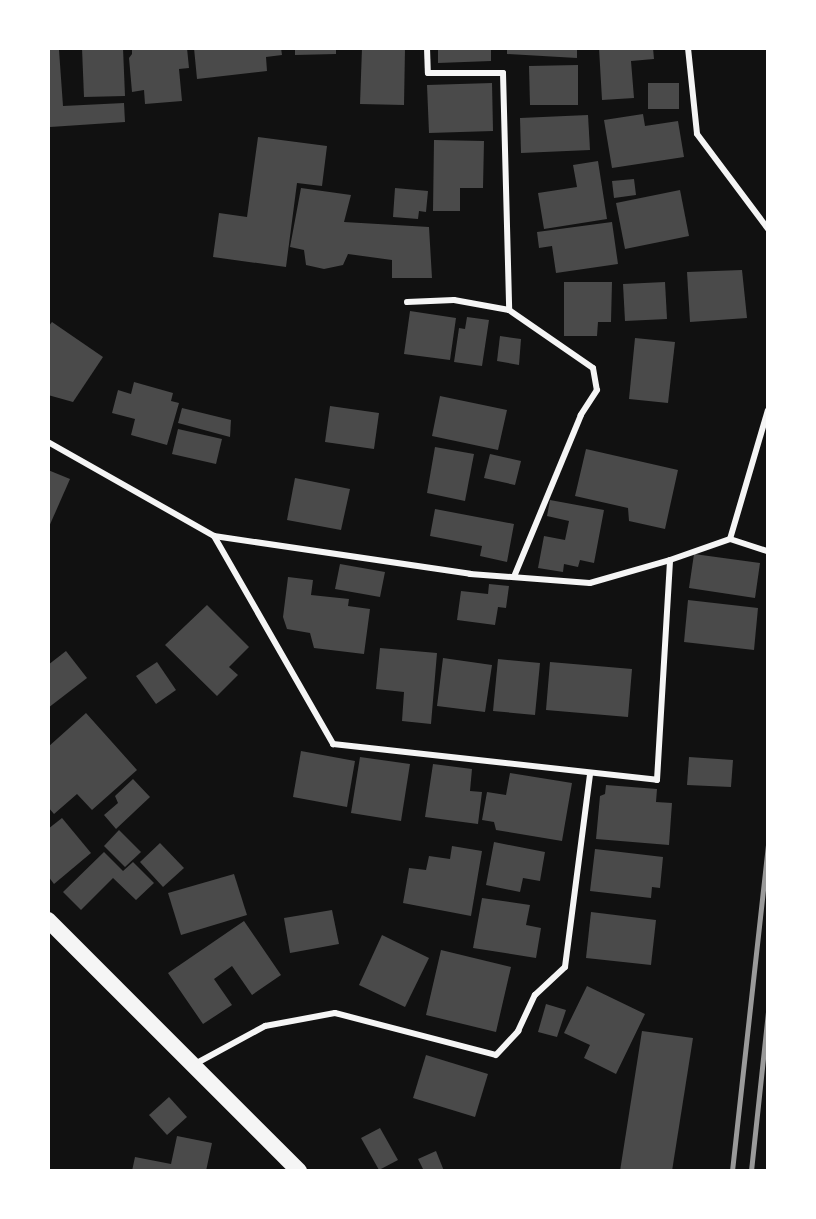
<!DOCTYPE html>
<html>
<head>
<meta charset="utf-8">
<style>
	body { margin:0 }
	#map { position:relative; width:816px; height:1219px; overflow:hidden; background:#111; font-family:"Roboto Condensed",sans-serif }
	div>[style] { position:absolute }
	.building>* { inset:0; background:#4a4a4a }
	.minor>* { height:6px; margin:-3px; padding:0 3px; transform-origin:3px; border-radius:3px; background:#f5f5f5 }
	.trunk>* { height:16px; margin:-8px; padding:0 8px; transform-origin:8px; border-radius:8px; background:#f5f5f5 }
	.rail>* { height:4.5px; margin:-2.25px; padding:0 2.25px; transform-origin:2.25px; border-radius:2.25px; background:#9a9a9a }
	span { translate:-50% -50%; white-space:nowrap; text-align:center; line-height:1.15; -webkit-text-stroke:5px #fff; paint-order:stroke }
	.frame { position:absolute; inset:0; border:50px solid #fff; pointer-events:none }
</style>
</head>
<body>
<div id="map">
	<div class="building">
		<i style="clip-path:polygon(82px 48px,123px 48px,125px 96px,84px 97px)"></i>
		<i style="clip-path:polygon(132px 48px,187px 48px,189px 68px,179px 69px,182px 101px,145px 104px,144px 90px,132px 92px,129px 58px,132px 54px)"></i>
		<i style="clip-path:polygon(194px 48px,281px 48px,282px 55px,266px 57px,267px 71px,197px 79px)"></i>
		<i style="clip-path:polygon(295px 48px,336px 48px,336px 54px,295px 55px)"></i>
		<i style="clip-path:polygon(362px 48px,405px 48px,404px 105px,360px 104px)"></i>
		<i style="clip-path:polygon(438px 48px,491px 48px,491px 61px,438px 63px)"></i>
		<i style="clip-path:polygon(507px 48px,577px 48px,577px 58px,507px 54px)"></i>
		<i style="clip-path:polygon(599px 48px,653px 48px,654px 59px,631px 61px,634px 98px,602px 100px)"></i>
		<i style="clip-path:polygon(48px 50px,59px 50px,63px 106px,124px 103px,125px 122px,50px 127px)"></i>
		<i style="clip-path:polygon(578px 65px,578px 105px,530px 105px,529px 66px)"></i>
		<i style="clip-path:polygon(492px 83px,493px 131px,429px 133px,427px 85px)"></i>
		<i style="clip-path:polygon(648px 83px,679px 83px,679px 109px,648px 109px)"></i>
		<i style="clip-path:polygon(643px 114px,645px 126px,678px 121px,684px 157px,612px 168px,604px 120px)"></i>
		<i style="clip-path:polygon(588px 115px,590px 150px,521px 153px,520px 118px)"></i>
		<i style="clip-path:polygon(258px 137px,327px 146px,322px 186px,297px 183px,286px 267px,213px 257px,219px 213px,247px 217px)"></i>
		<i style="clip-path:polygon(434px 140px,484px 141px,483px 188px,460px 188px,460px 211px,433px 211px)"></i>
		<i style="clip-path:polygon(598px 161px,607px 219px,544px 229px,538px 193px,577px 187px,573px 165px)"></i>
		<i style="clip-path:polygon(634px 179px,636px 195px,614px 198px,612px 181px)"></i>
		<i style="clip-path:polygon(301px 188px,351px 195px,344px 222px,429px 227px,432px 278px,392px 278px,392px 260px,348px 254px,343px 265px,324px 269px,306px 265px,304px 250px,290px 247px)"></i>
		<i style="clip-path:polygon(395px 188px,428px 191px,426px 212px,419px 211px,418px 219px,393px 217px)"></i>
		<i style="clip-path:polygon(680px 190px,689px 236px,625px 249px,616px 203px)"></i>
		<i style="clip-path:polygon(612px 222px,618px 264px,556px 273px,552px 246px,539px 248px,537px 232px)"></i>
		<i style="clip-path:polygon(742px 270px,747px 318px,690px 322px,687px 272px)"></i>
		<i style="clip-path:polygon(564px 282px,612px 282px,611px 322px,598px 322px,597px 336px,564px 336px)"></i>
		<i style="clip-path:polygon(665px 282px,667px 319px,625px 321px,623px 284px)"></i>
		<i style="clip-path:polygon(410px 311px,456px 318px,450px 360px,404px 354px)"></i>
		<i style="clip-path:polygon(467px 317px,489px 320px,482px 366px,454px 362px,459px 328px,465px 329px)"></i>
		<i style="clip-path:polygon(52px 322px,103px 357px,73px 402px,48px 395px,48px 327px)"></i>
		<i style="clip-path:polygon(500px 336px,521px 339px,519px 365px,497px 361px)"></i>
		<i style="clip-path:polygon(635px 338px,675px 342px,668px 403px,629px 399px)"></i>
		<i style="clip-path:polygon(134px 382px,173px 393px,171px 401px,179px 403px,167px 445px,131px 435px,135px 419px,112px 413px,118px 390px,131px 394px)"></i>
		<i style="clip-path:polygon(440px 396px,507px 410px,498px 450px,432px 436px)"></i>
		<i style="clip-path:polygon(330px 406px,379px 413px,374px 449px,325px 442px)"></i>
		<i style="clip-path:polygon(182px 408px,231px 420px,230px 437px,178px 423px)"></i>
		<i style="clip-path:polygon(178px 429px,222px 439px,216px 464px,172px 454px)"></i>
		<i style="clip-path:polygon(435px 447px,474px 454px,465px 501px,427px 493px)"></i>
		<i style="clip-path:polygon(586px 449px,678px 470px,665px 529px,629px 521px,628px 508px,575px 496px)"></i>
		<i style="clip-path:polygon(490px 454px,521px 461px,515px 485px,484px 478px)"></i>
		<i style="clip-path:polygon(48px 470px,70px 479px,48px 529px)"></i>
		<i style="clip-path:polygon(295px 478px,350px 489px,341px 530px,287px 520px)"></i>
		<i style="clip-path:polygon(550px 500px,604px 510px,594px 563px,580px 560px,578px 567px,564px 564px,563px 572px,538px 568px,544px 536px,565px 540px,569px 521px,547px 516px)"></i>
		<i style="clip-path:polygon(435px 509px,514px 524px,507px 562px,480px 556px,482px 546px,430px 536px)"></i>
		<i style="clip-path:polygon(694px 554px,760px 563px,755px 598px,689px 588px)"></i>
		<i style="clip-path:polygon(340px 564px,385px 572px,380px 597px,335px 589px)"></i>
		<i style="clip-path:polygon(288px 577px,313px 580px,311px 595px,349px 599px,348px 606px,370px 609px,364px 654px,314px 648px,310px 633px,287px 629px,283px 617px)"></i>
		<i style="clip-path:polygon(489px 584px,509px 586px,506px 608px,498px 607px,495px 625px,457px 620px,461px 591px,488px 594px)"></i>
		<i style="clip-path:polygon(688px 600px,758px 608px,754px 650px,684px 642px)"></i>
		<i style="clip-path:polygon(207px 605px,249px 647px,229px 667px,238px 675px,217px 696px,165px 645px)"></i>
		<i style="clip-path:polygon(380px 648px,437px 653px,431px 724px,402px 721px,404px 692px,376px 689px)"></i>
		<i style="clip-path:polygon(66px 651px,87px 678px,48px 708px,48px 665px)"></i>
		<i style="clip-path:polygon(443px 658px,492px 665px,485px 712px,437px 706px)"></i>
		<i style="clip-path:polygon(498px 659px,540px 663px,535px 715px,493px 711px)"></i>
		<i style="clip-path:polygon(157px 662px,176px 690px,156px 704px,136px 676px)"></i>
		<i style="clip-path:polygon(550px 662px,632px 669px,628px 717px,546px 710px)"></i>
		<i style="clip-path:polygon(86px 713px,137px 770px,92px 810px,77px 794px,54px 814px,48px 807px,48px 747px)"></i>
		<i style="clip-path:polygon(301px 751px,355px 761px,347px 807px,293px 797px)"></i>
		<i style="clip-path:polygon(360px 757px,410px 764px,401px 821px,351px 813px)"></i>
		<i style="clip-path:polygon(689px 757px,733px 760px,731px 787px,687px 785px)"></i>
		<i style="clip-path:polygon(433px 764px,472px 769px,470px 791px,482px 792px,478px 824px,425px 817px)"></i>
		<i style="clip-path:polygon(510px 773px,572px 783px,562px 841px,496px 830px,494px 822px,482px 820px,487px 792px,506px 795px)"></i>
		<i style="clip-path:polygon(133px 779px,150px 797px,116px 829px,104px 815px,118px 803px,115px 796px)"></i>
		<i style="clip-path:polygon(606px 785px,657px 789px,656px 802px,672px 803px,669px 845px,596px 839px,600px 796px,605px 794px)"></i>
		<i style="clip-path:polygon(62px 818px,91px 853px,54px 884px,48px 876px,48px 829px)"></i>
		<i style="clip-path:polygon(119px 830px,141px 852px,125px 867px,104px 846px)"></i>
		<i style="clip-path:polygon(494px 842px,545px 852px,540px 881px,523px 878px,520px 892px,486px 885px)"></i>
		<i style="clip-path:polygon(160px 843px,184px 868px,163px 887px,140px 862px)"></i>
		<i style="clip-path:polygon(452px 846px,482px 851px,471px 916px,403px 903px,409px 868px,426px 870px,429px 856px,450px 859px)"></i>
		<i style="clip-path:polygon(595px 849px,663px 857px,660px 888px,652px 887px,651px 898px,590px 891px)"></i>
		<i style="clip-path:polygon(104px 852px,123px 871px,133px 862px,154px 883px,136px 900px,113px 878px,81px 910px,63px 892px)"></i>
		<i style="clip-path:polygon(234px 874px,247px 915px,181px 935px,168px 893px)"></i>
		<i style="clip-path:polygon(482px 898px,530px 905px,526px 925px,541px 928px,536px 958px,473px 948px)"></i>
		<i style="clip-path:polygon(332px 910px,339px 944px,290px 953px,284px 918px)"></i>
		<i style="clip-path:polygon(591px 912px,656px 920px,651px 965px,586px 958px)"></i>
		<i style="clip-path:polygon(244px 921px,281px 975px,252px 995px,232px 966px,214px 979px,232px 1005px,203px 1024px,168px 973px)"></i>
		<i style="clip-path:polygon(382px 935px,429px 958px,405px 1007px,359px 985px)"></i>
		<i style="clip-path:polygon(441px 950px,511px 967px,496px 1032px,426px 1015px)"></i>
		<i style="clip-path:polygon(587px 986px,645px 1014px,616px 1074px,584px 1058px,590px 1045px,564px 1033px)"></i>
		<i style="clip-path:polygon(546px 1004px,566px 1010px,557px 1037px,538px 1032px)"></i>
		<i style="clip-path:polygon(642px 1031px,693px 1038px,672px 1171px,620px 1171px)"></i>
		<i style="clip-path:polygon(426px 1055px,488px 1074px,475px 1117px,413px 1098px)"></i>
		<i style="clip-path:polygon(169px 1097px,187px 1117px,167px 1135px,149px 1115px)"></i>
		<i style="clip-path:polygon(380px 1128px,398px 1160px,379px 1170px,361px 1138px)"></i>
		<i style="clip-path:polygon(177px 1136px,212px 1143px,206px 1171px,132px 1171px,135px 1157px,171px 1164px)"></i>
		<i style="clip-path:polygon(436px 1151px,444px 1171px,424px 1171px,418px 1159px)"></i>
	</div>
	<div class="minor">
		<i style="left:427px;top:48px;width:25px;rotate:88deg"></i>
		<i style="left:428px;top:73px;width:75px"></i>
		<i style="left:503px;top:73px;width:237px;rotate:88.5deg"></i>
		<i style="left:688px;top:48px;width:86px;rotate:84deg"></i>
		<i style="left:697px;top:134px;width:119px;rotate:53.2deg"></i>
		<i style="left:407px;top:302px;width:47px;rotate:-2.4deg"></i>
		<i style="left:454px;top:300px;width:56px;rotate:10.3deg"></i>
		<i style="left:509px;top:310px;width:102px;rotate:34.6deg"></i>
		<i style="left:593px;top:368px;width:22px;rotate:80deg"></i>
		<i style="left:597px;top:390px;width:30px;rotate:123deg"></i>
		<i style="left:581px;top:415px;width:175px;rotate:112.5deg"></i>
		<i style="left:48px;top:442px;width:191px;rotate:29.5deg"></i>
		<i style="left:214px;top:536px;width:259px;rotate:8.4deg"></i>
		<i style="left:470px;top:574px;width:120px;rotate:4.3deg"></i>
		<i style="left:590px;top:583px;width:83px;rotate:-16deg"></i>
		<i style="left:670px;top:560px;width:64px;rotate:-19.3deg"></i>
		<i style="left:730px;top:539px;width:40px;rotate:18deg"></i>
		<i style="left:214px;top:536px;width:240px;rotate:60.2deg"></i>
		<i style="left:333px;top:744px;width:326px;rotate:6.3deg"></i>
		<i style="left:657px;top:780px;width:220px;rotate:-86.6deg"></i>
		<i style="left:730px;top:539px;width:134px;rotate:-73.6deg"></i>
		<i style="left:195px;top:1064px;width:80px;rotate:-28.5deg"></i>
		<i style="left:265px;top:1026px;width:71px;rotate:-10.5deg"></i>
		<i style="left:335px;top:1013px;width:166px;rotate:14.6deg"></i>
		<i style="left:496px;top:1055px;width:33px;rotate:-47deg"></i>
		<i style="left:518px;top:1031px;width:40px;rotate:-65deg"></i>
		<i style="left:535px;top:995px;width:41px;rotate:-43deg"></i>
		<i style="left:565px;top:967px;width:195px;rotate:-82.6deg"></i>
	</div>
	<div class="trunk">
		<i style="left:48px;top:920px;width:355px;rotate:45deg"></i>
	</div>
	<div class="rail">
		<i style="left:732px;top:1171px;width:328px;rotate:-83.7deg"></i>
		<i style="left:751px;top:1171px;width:161px;rotate:-83.9deg"></i>
	</div>
	<div class="frame"></div>
</div>
</body>
</html>
